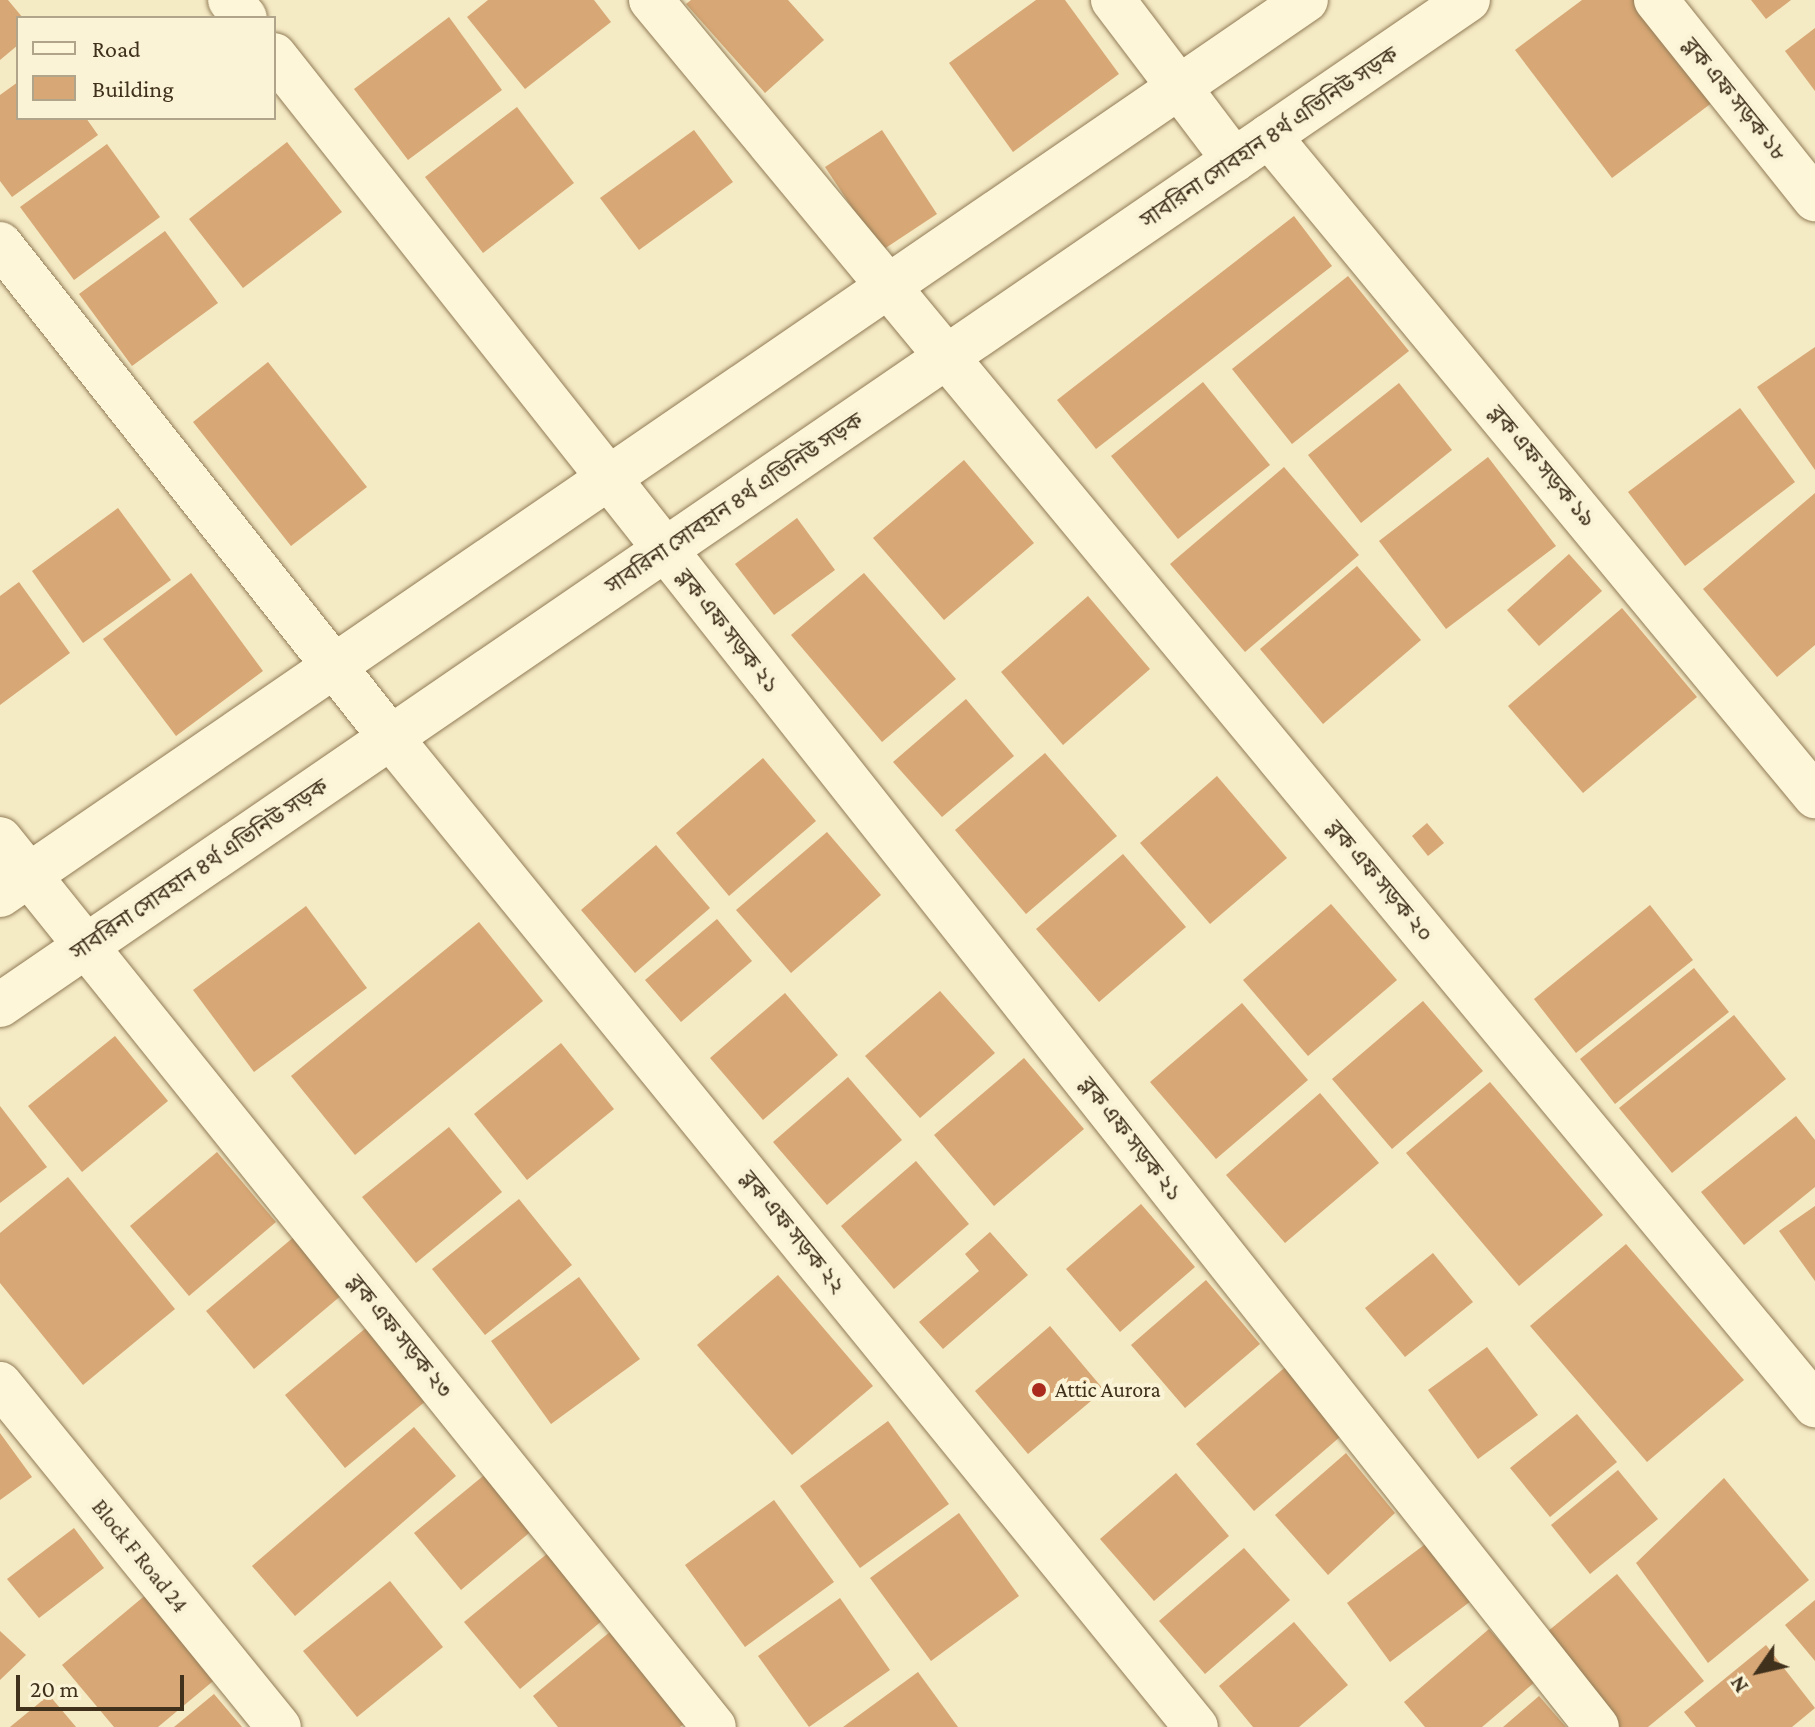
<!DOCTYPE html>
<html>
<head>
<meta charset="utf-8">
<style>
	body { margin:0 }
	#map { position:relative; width:1815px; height:1727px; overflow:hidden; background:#f4eac4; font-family:"Crimson Pro","Noto Sans Bengali",serif }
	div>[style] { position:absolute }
	.building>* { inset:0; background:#d7a775 }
	.roads { filter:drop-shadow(0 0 2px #927c57) drop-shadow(0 0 2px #927c57) }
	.minor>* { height:44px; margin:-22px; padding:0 22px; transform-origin:22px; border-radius:22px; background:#fdf6d9 }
	.dots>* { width:22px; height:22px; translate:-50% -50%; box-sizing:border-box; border:4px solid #faf3d5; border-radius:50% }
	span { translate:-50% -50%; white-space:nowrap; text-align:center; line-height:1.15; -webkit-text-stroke:8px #faf3d5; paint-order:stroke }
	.street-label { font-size:22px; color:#40311d }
	.poi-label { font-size:22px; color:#40311d }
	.left { translate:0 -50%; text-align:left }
	.legend { position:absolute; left:16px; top:16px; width:260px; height:104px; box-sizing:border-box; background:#faf3d5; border:2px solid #b0a58b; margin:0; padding:10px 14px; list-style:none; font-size:24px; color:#40311d }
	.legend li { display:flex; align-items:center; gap:16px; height:40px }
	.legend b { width:40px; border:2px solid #b0a58b }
	.north { position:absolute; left:1719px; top:1631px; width:80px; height:80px; -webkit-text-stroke:6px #faf3d5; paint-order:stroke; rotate:236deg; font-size:22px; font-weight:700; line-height:32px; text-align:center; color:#40311d }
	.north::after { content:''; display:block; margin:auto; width:28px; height:36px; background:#40311d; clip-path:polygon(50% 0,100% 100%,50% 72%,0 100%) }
	.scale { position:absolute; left:16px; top:1675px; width:168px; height:36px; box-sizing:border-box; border:4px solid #40311d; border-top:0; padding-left:10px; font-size:24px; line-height:28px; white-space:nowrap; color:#40311d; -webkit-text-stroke:6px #faf3d5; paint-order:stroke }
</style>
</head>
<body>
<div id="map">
	<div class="building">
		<i style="clip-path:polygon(0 0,8px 0,23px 18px,18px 18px,18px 45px,0 60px)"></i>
		<i style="clip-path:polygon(488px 0,594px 0,611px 22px,525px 89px,467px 17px)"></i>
		<i style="clip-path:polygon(691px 0,788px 0,824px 40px,765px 93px,686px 4px)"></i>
		<i style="clip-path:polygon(1036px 0,1065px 0,1119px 74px,1013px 152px,949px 63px)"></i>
		<i style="clip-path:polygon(1582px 0,1642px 0,1717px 99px,1612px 178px,1515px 50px)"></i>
		<i style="clip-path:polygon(1751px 0,1791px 0,1766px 19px)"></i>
		<i style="clip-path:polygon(449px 17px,502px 90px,408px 160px,354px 89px)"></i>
		<i style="clip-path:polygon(1815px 28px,1815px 91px,1785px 51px)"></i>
		<i style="clip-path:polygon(18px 82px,18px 118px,86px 118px,98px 135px,12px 197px,0 181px,0 95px)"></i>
		<i style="clip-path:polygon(517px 107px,574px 183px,483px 253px,425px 177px)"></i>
		<i style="clip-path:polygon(694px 130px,733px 182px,639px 250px,600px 198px)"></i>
		<i style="clip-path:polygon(882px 130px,937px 214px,881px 251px,825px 167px)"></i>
		<i style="clip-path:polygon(287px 142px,342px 212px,243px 288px,189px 219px)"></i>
		<i style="clip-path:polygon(107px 144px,160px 217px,74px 280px,20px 207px)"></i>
		<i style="clip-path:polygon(1294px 216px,1332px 266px,1096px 449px,1057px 400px)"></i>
		<i style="clip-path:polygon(165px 231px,218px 303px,132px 366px,79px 294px)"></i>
		<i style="clip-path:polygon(1348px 276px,1409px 351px,1292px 444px,1232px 369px)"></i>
		<i style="clip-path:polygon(1815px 347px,1815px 470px,1757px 387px)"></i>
		<i style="clip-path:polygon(268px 362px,367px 487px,291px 546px,193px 422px)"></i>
		<i style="clip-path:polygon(1203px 382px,1270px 465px,1178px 539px,1111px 456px)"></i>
		<i style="clip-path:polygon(1399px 383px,1452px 450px,1361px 523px,1308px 455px)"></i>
		<i style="clip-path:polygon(1740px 408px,1795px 482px,1685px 566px,1628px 492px)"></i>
		<i style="clip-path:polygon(1488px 457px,1556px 546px,1446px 629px,1379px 541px)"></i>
		<i style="clip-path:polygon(964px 460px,1034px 543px,944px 620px,873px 538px)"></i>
		<i style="clip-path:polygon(1284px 467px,1359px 555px,1245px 652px,1170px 564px)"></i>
		<i style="clip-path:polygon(1815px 493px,1815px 645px,1777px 677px,1703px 589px)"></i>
		<i style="clip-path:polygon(118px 508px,171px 580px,83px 643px,32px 571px)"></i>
		<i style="clip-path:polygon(797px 518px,835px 570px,774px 615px,735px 564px)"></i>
		<i style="clip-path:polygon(1569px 554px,1602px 591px,1539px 646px,1507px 610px)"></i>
		<i style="clip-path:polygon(1357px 566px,1421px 640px,1323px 724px,1260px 649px)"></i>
		<i style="clip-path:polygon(191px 573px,263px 671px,176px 736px,103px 639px)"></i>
		<i style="clip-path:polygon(864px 573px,956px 679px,882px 742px,791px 635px)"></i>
		<i style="clip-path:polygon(19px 582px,70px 653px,0 705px,0 596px)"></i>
		<i style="clip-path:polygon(1088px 596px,1150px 669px,1063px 745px,1001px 672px)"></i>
		<i style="clip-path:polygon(1622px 608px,1697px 697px,1583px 793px,1508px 706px)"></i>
		<i style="clip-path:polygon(966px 699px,1014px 756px,942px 817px,893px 762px)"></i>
		<i style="clip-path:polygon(1045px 753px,1117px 836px,1026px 914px,955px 830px)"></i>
		<i style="clip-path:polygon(763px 758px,816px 821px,729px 896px,676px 833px)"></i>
		<i style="clip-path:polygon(1217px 776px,1287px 858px,1210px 924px,1140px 843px)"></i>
		<i style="clip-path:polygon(1427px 823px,1444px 843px,1428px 856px,1412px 836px)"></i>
		<i style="clip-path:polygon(827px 832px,881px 895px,791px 973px,736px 910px)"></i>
		<i style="clip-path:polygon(656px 845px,710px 908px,635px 973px,581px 910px)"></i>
		<i style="clip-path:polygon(1123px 854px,1186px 927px,1099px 1002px,1036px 929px)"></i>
		<i style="clip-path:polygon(1331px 904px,1397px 980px,1308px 1056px,1243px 980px)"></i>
		<i style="clip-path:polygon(1650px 905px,1693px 960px,1576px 1053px,1534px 999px)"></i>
		<i style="clip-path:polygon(306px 906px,367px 988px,254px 1072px,193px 990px)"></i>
		<i style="clip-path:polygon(717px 919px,752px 961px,681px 1022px,645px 980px)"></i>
		<i style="clip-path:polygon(479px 922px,543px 1001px,355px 1155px,291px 1076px)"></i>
		<i style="clip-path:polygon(1694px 968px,1729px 1012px,1615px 1104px,1580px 1059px)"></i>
		<i style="clip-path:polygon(940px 991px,995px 1053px,920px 1118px,865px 1056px)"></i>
		<i style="clip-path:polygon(785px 993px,838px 1055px,763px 1120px,710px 1058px)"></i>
		<i style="clip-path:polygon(1423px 1001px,1483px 1071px,1392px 1149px,1332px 1079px)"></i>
		<i style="clip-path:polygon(1242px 1003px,1308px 1080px,1216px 1159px,1150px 1082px)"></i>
		<i style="clip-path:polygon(1734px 1015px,1786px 1079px,1672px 1173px,1619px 1108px)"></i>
		<i style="clip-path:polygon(115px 1036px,168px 1101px,82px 1172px,28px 1106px)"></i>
		<i style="clip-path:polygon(561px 1043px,614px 1109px,527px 1180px,474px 1114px)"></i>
		<i style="clip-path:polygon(1024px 1058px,1084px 1129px,994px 1206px,934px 1135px)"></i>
		<i style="clip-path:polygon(848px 1077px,902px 1140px,827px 1205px,773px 1142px)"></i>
		<i style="clip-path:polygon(1490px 1082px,1603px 1215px,1519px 1286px,1406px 1153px)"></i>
		<i style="clip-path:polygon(1320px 1093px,1379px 1163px,1285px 1243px,1226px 1175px)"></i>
		<i style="clip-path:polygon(0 1106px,47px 1167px,0 1203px)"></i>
		<i style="clip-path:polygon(1796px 1116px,1815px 1140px,1815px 1187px,1744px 1245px,1701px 1192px)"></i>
		<i style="clip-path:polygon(449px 1127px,502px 1192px,416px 1263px,362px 1197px)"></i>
		<i style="clip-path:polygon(217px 1152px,276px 1222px,189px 1296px,130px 1226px)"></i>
		<i style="clip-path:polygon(916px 1161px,969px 1224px,894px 1289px,841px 1226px)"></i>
		<i style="clip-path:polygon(68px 1177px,175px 1309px,83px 1385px,0 1283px,0 1233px)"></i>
		<i style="clip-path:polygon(519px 1199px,572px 1265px,485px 1335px,432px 1269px)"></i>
		<i style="clip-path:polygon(1141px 1204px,1195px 1267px,1120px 1332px,1066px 1269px)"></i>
		<i style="clip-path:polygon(1815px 1206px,1815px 1281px,1779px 1231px)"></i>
		<i style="clip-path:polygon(990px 1232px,1028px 1275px,943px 1349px,919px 1322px,979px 1271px,965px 1254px)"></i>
		<i style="clip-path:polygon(295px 1236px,343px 1294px,254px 1369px,206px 1311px)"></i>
		<i style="clip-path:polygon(1626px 1244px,1744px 1380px,1647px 1462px,1530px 1326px)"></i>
		<i style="clip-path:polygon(1433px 1253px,1473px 1302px,1405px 1357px,1365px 1308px)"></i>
		<i style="clip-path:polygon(778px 1275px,873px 1386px,792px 1455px,697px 1345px)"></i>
		<i style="clip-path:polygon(579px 1277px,640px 1359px,551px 1424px,491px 1341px)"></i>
		<i style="clip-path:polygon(1206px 1280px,1260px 1344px,1185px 1408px,1131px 1345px)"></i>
		<i style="clip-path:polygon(1050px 1326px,1104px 1390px,1028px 1454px,975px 1391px)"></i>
		<i style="clip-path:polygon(367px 1327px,427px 1400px,345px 1468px,285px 1395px)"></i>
		<i style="clip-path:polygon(1487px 1347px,1538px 1415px,1478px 1459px,1428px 1390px)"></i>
		<i style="clip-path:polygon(1290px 1363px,1348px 1430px,1254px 1511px,1196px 1444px)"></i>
		<i style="clip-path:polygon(1577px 1414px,1617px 1462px,1550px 1517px,1510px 1468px)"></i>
		<i style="clip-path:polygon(888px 1421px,949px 1504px,860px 1568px,800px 1486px)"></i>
		<i style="clip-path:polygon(414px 1427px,456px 1476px,295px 1616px,252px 1566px)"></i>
		<i style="clip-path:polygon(0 1433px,32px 1477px,0 1500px)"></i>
		<i style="clip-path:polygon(1346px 1453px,1395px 1513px,1328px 1575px,1275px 1515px)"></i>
		<i style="clip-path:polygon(494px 1467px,541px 1523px,461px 1590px,414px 1533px)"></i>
		<i style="clip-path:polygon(1618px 1470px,1658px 1519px,1590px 1574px,1551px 1525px)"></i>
		<i style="clip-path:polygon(1176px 1473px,1229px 1536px,1154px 1601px,1100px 1539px)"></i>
		<i style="clip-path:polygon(1724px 1478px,1809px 1580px,1708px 1663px,1636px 1563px)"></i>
		<i style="clip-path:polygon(774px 1500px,834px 1582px,745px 1647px,685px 1565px)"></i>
		<i style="clip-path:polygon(959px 1513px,1019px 1596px,931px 1661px,870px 1578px)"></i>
		<i style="clip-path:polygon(74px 1528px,104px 1568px,39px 1618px,7px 1579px)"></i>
		<i style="clip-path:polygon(1428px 1542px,1471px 1601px,1390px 1662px,1347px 1603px)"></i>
		<i style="clip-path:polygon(559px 1544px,615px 1610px,520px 1689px,464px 1622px)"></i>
		<i style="clip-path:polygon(1244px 1548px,1290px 1600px,1205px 1674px,1159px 1621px)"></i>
		<i style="clip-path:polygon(1617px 1574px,1704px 1681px,1648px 1727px,1614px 1727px,1541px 1637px)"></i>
		<i style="clip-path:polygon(390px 1581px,443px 1647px,357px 1717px,303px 1651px)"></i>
		<i style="clip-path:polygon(148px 1593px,218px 1677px,158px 1727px,114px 1727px,62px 1665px)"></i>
		<i style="clip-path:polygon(840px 1598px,890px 1670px,809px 1727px,758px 1656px)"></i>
		<i style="clip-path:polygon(1815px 1600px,1815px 1661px,1785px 1625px)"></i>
		<i style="clip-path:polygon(1294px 1622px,1348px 1685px,1299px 1727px,1253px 1727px,1219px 1686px)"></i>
		<i style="clip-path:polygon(1489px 1629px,1535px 1682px,1482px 1727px,1425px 1727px,1404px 1702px)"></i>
		<i style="clip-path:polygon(0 1631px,26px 1655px,0 1680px)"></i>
		<i style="clip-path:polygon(611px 1631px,687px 1722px,680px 1727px,558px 1727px,533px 1696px)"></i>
		<i style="clip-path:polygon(1766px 1645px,1815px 1708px,1792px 1727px,1696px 1727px,1684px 1712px)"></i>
		<i style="clip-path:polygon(918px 1672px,958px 1727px,843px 1727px)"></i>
		<i style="clip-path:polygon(214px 1694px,242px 1727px,174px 1727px)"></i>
		<i style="clip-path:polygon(49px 1695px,76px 1727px,10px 1727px)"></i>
		<i style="clip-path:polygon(1539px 1696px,1566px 1727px,1503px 1727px)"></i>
	</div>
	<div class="roads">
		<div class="minor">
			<i style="left:230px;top:0;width:23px;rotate:50deg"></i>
			<i style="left:651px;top:0;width:1825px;rotate:50.36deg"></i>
			<i style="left:1113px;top:0;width:201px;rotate:52.9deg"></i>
			<i style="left:1656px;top:0;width:255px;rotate:51.4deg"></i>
			<i style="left:274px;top:55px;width:2132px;rotate:51.65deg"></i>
			<i style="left:1269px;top:136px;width:857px;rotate:50.4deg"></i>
			<i style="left:0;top:244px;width:630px;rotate:51.64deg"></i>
			<i style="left:391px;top:738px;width:1275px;rotate:50.86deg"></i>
			<i style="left:0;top:839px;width:1139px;rotate:51.2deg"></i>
			<i style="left:0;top:895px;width:1583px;rotate:-34.42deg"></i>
			<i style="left:0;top:1005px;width:1779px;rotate:-34.4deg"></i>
			<i style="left:0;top:1384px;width:442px;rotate:50.9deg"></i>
		</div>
	</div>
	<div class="dots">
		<i style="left:1039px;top:1390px;background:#aa2a1e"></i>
	</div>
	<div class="street-label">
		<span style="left:1735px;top:99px;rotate:51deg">ব্লক এফ সড়ক ১৮</span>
		<span style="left:1269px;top:137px;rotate:-34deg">সাবরিনা সোবহান ৪র্থ এভিনিউ সড়ক</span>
		<span style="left:1542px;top:466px;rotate:50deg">ব্লক এফ সড়ক ১৯</span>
		<span style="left:734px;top:503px;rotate:-34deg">সাবরিনা সোবহান ৪র্থ এভিনিউ সড়ক</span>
		<span style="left:728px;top:631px;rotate:52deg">ব্লক এফ সড়ক ২১</span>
		<span style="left:199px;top:869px;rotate:-34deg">সাবরিনা সোবহান ৪র্থ এভিনিউ সড়ক</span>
		<span style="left:1380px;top:881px;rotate:50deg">ব্লক এফ সড়ক ২০</span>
		<span style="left:1131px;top:1139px;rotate:52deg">ব্লক এফ সড়ক ২১</span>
		<span style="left:793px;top:1232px;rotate:51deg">ব্লক এফ সড়ক ২২</span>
		<span style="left:400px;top:1336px;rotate:51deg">ব্লক এফ সড়ক ২৩</span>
		<span style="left:140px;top:1556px;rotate:51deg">Block F Road 24</span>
	</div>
	<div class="poi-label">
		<span class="left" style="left:1055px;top:1390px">Attic Aurora</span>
	</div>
	<ul class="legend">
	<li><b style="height:10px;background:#fdf6d9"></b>Road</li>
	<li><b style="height:22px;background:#d7a775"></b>Building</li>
	</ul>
	<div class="north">N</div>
	<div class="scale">20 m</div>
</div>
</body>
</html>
